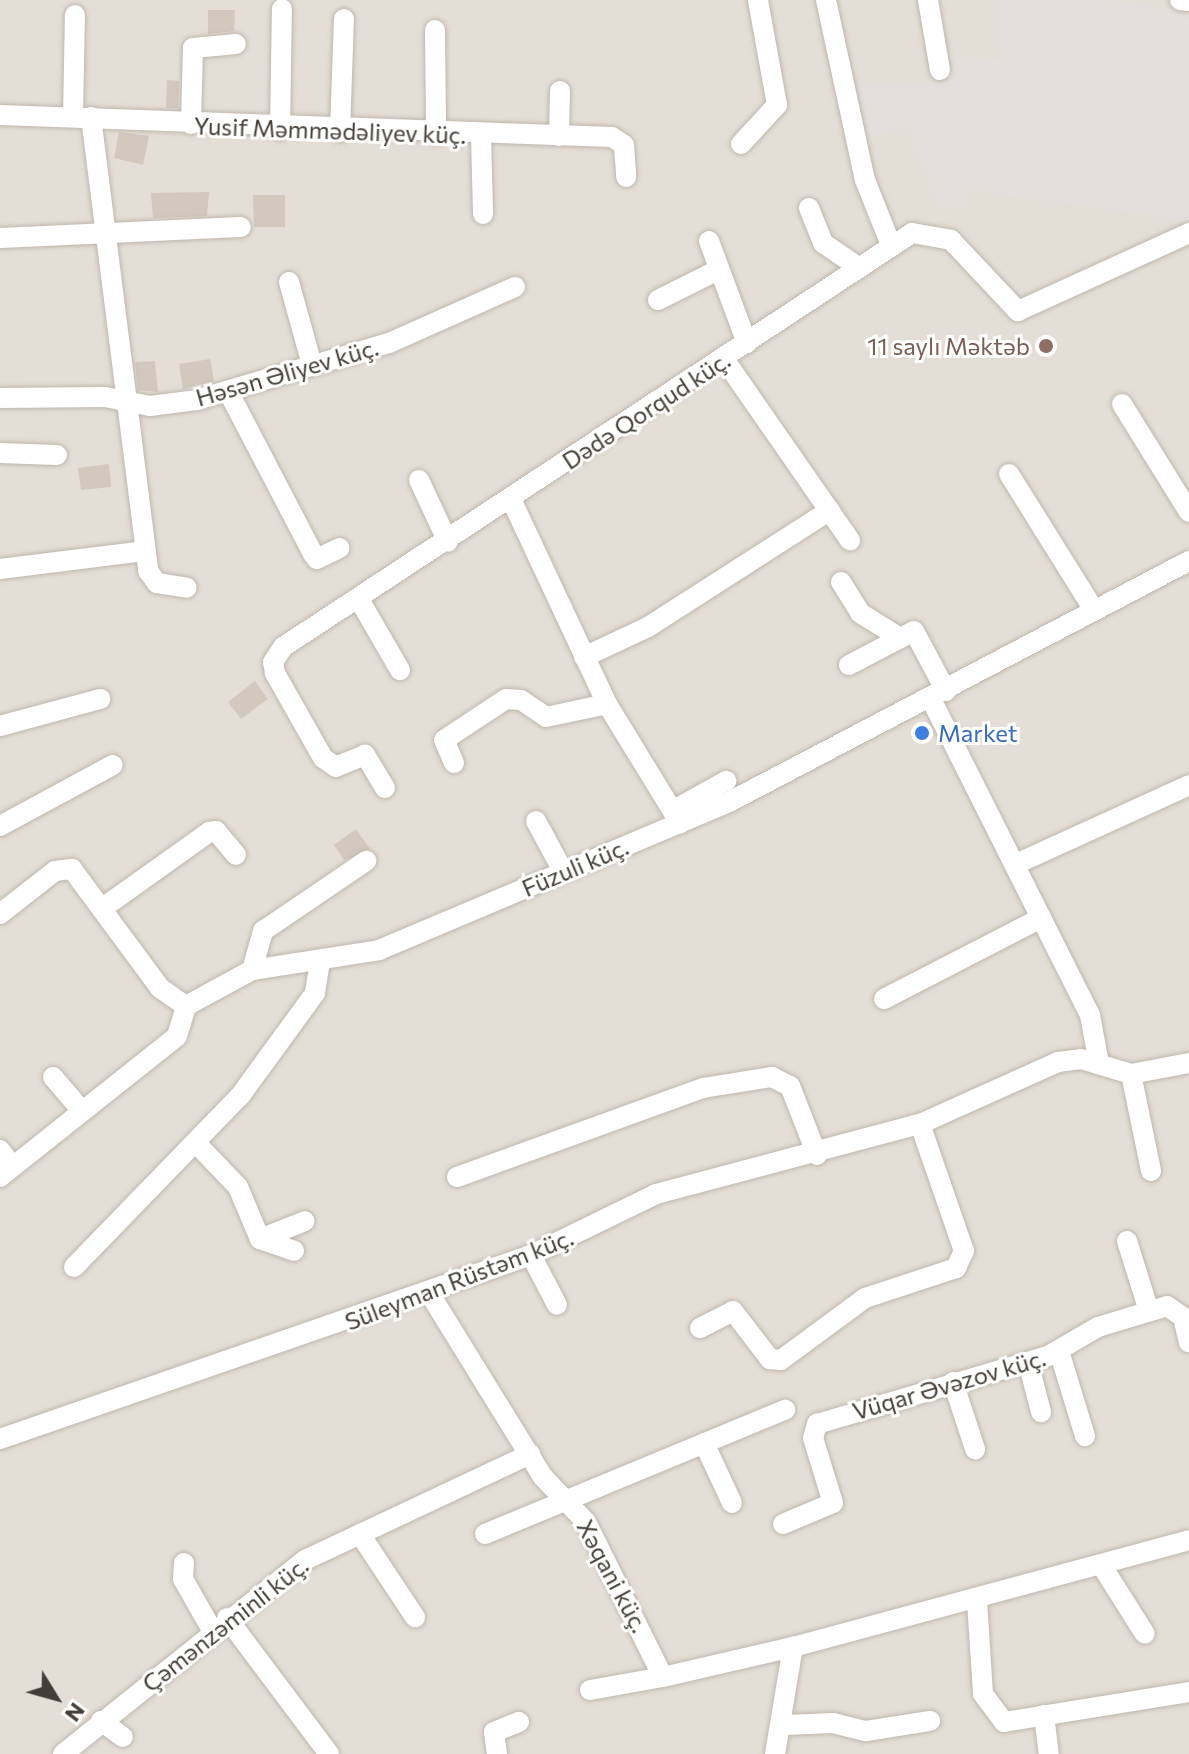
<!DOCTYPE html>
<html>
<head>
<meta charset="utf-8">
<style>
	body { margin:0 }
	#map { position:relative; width:1189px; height:1754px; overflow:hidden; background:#f2ede7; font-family:Commissioner,sans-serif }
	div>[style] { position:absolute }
	.residential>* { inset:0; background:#e5ded6 }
	.industrial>* { inset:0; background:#e4dfdc }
	.building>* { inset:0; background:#d2c8be }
	.roads { filter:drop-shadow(0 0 2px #bfb7ae) drop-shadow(0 0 2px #bfb7ae) }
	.street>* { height:20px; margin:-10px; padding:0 10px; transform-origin:10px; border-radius:10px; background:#fff }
	.dots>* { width:22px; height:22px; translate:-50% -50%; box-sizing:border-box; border:4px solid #fff; border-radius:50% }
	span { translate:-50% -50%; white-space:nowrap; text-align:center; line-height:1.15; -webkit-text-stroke:6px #fff; paint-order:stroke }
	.street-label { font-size:24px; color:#443d37 }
	.education-label { font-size:24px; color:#785e54 }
	.right { translate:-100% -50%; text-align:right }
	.shop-label { font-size:24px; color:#366cbe }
	.left { translate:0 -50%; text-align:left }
	.north { position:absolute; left:16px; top:1658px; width:80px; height:80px; -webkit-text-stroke:6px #fff; paint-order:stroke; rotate:127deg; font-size:22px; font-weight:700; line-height:32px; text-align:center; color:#443d37 }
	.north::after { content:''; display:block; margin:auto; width:28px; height:36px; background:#443d37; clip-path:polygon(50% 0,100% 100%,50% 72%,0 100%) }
</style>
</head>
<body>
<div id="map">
	<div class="residential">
		<i style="clip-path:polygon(0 0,1189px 0,1189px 1754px,0 1754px)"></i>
	</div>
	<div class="industrial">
		<i style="clip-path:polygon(998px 0,1109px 0,1189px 12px,1189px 221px,968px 190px,968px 207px,938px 207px,907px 127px,869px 139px,856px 86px,948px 86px,946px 55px,1000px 60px)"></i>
	</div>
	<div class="building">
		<i style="clip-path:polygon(208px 10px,235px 10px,234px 31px,208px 34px)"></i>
		<i style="clip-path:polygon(167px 80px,179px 81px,178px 108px,166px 108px)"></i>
		<i style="clip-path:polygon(119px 132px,149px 136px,143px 165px,114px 158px)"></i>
		<i style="clip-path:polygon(209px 192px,207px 216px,153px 218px,151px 193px)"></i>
		<i style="clip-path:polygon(253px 195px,285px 195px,285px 227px,254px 227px)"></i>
		<i style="clip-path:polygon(210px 359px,214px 381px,183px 389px,179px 364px)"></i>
		<i style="clip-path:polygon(155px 361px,158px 392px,138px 390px,135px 362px)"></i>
		<i style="clip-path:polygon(109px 464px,111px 487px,81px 490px,78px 468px)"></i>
		<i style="clip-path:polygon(255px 681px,268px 699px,241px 719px,228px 702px)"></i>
		<i style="clip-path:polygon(356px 829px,370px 849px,344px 860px,334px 845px)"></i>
	</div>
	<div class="roads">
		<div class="street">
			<i style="left:826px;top:0;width:184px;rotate:77.8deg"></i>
			<i style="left:865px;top:180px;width:70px;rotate:68.2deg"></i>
			<i style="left:928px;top:0;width:71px;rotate:80.3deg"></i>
			<i style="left:1180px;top:0;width:9px;rotate:6deg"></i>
			<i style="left:435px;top:30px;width:104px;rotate:89.4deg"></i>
			<i style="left:0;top:115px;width:612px;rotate:2.06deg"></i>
			<i style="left:612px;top:137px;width:14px;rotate:34deg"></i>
			<i style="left:624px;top:145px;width:32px;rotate:86deg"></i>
			<i style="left:73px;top:116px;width:101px;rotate:-88.9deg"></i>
			<i style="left:91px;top:117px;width:458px;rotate:82.8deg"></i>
			<i style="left:148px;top:571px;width:15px;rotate:53deg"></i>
			<i style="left:157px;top:583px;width:30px;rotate:9deg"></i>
			<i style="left:191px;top:124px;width:76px;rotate:-88.5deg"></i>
			<i style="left:193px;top:48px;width:43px;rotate:-5.3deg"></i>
			<i style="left:280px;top:130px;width:121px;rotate:-89.1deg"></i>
			<i style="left:340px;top:132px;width:113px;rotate:-88deg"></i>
			<i style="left:481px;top:136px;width:78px;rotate:88.5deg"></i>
			<i style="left:559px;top:136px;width:45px;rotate:-88.7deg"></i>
			<i style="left:741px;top:144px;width:53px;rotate:-47.3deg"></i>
			<i style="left:777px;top:105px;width:107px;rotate:-100.3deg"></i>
			<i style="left:809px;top:208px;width:38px;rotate:68deg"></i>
			<i style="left:823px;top:243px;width:42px;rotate:34.4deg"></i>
			<i style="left:0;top:238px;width:241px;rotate:-2.6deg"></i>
			<i style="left:709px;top:241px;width:109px;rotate:69.6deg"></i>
			<i style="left:289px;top:282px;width:86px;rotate:74.5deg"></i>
			<i style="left:658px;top:300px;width:67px;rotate:-26.6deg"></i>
			<i style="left:724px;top:359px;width:221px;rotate:55.2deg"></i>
			<i style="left:229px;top:393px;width:182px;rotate:62.4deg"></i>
			<i style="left:313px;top:554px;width:6px;rotate:51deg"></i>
			<i style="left:317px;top:559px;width:25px;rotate:-26deg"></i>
			<i style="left:0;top:398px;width:105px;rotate:-0.5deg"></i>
			<i style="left:105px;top:397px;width:46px;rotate:11.3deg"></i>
			<i style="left:150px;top:406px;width:46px;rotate:-7.4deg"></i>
			<i style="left:196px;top:400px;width:201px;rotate:-16.5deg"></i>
			<i style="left:389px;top:343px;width:138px;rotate:-24deg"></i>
			<i style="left:1122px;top:404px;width:127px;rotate:58.2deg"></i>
			<i style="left:0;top:453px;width:57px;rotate:2deg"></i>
			<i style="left:1009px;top:474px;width:160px;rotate:58deg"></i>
			<i style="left:419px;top:480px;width:68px;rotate:64.9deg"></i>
			<i style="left:511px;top:499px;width:226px;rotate:64.9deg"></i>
			<i style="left:607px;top:704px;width:140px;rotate:58.5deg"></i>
			<i style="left:0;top:569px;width:145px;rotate:-7.1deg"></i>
			<i style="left:841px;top:582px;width:36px;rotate:58deg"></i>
			<i style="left:860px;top:613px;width:44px;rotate:31.9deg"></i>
			<i style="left:360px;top:601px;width:80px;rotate:59.9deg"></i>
			<i style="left:584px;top:657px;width:71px;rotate:-25.1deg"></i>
			<i style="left:648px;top:627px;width:216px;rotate:-32.7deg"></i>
			<i style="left:849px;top:665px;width:73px;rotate:-27.6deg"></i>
			<i style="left:914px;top:631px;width:68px;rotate:61.9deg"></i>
			<i style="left:931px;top:699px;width:354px;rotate:63.3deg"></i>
			<i style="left:1090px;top:1015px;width:50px;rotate:79.6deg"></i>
			<i style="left:0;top:726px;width:104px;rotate:-15.1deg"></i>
			<i style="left:454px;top:763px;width:25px;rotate:-113deg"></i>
			<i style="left:444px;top:740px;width:74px;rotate:-33.5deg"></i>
			<i style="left:506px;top:699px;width:15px;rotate:4deg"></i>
			<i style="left:521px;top:700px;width:30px;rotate:34deg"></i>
			<i style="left:546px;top:717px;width:62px;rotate:-12deg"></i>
			<i style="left:385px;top:788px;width:39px;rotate:-121deg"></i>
			<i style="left:365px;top:755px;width:31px;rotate:158deg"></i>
			<i style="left:336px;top:767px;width:16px;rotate:-145deg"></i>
			<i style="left:323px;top:758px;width:98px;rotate:-119.5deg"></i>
			<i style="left:275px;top:673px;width:11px;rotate:-100deg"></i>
			<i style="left:273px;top:662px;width:18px;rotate:-56deg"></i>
			<i style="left:283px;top:647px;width:753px;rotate:-33.35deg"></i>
			<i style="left:912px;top:233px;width:40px;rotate:10deg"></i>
			<i style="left:951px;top:240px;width:98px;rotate:46.7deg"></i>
			<i style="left:1018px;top:311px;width:188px;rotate:-24.5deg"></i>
			<i style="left:674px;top:810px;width:60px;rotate:-29.1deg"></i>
			<i style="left:536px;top:821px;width:57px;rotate:61.6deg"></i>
			<i style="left:0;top:826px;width:128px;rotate:-28.4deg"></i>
			<i style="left:1016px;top:864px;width:190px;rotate:-24.5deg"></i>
			<i style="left:104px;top:907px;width:129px;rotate:-35.5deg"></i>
			<i style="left:209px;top:832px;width:7px;rotate:-8deg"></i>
			<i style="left:216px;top:831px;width:31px;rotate:50deg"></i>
			<i style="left:0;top:914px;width:70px;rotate:-38deg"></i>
			<i style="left:55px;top:871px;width:17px;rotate:-7deg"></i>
			<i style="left:72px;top:869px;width:148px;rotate:53.5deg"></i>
			<i style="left:160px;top:988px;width:32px;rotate:35deg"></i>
			<i style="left:186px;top:1006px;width:75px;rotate:-28.6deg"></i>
			<i style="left:252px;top:970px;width:129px;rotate:-8.9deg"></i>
			<i style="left:379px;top:950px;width:382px;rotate:-22.9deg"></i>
			<i style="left:731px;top:801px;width:517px;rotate:-27.66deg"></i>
			<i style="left:252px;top:970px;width:41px;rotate:-74.2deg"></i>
			<i style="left:263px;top:931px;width:125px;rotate:-34.2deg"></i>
			<i style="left:884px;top:999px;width:177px;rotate:-27.3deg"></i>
			<i style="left:1131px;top:1074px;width:99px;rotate:78.3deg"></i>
			<i style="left:53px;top:1077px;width:45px;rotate:49.5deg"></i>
			<i style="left:196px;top:1143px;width:61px;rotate:46.3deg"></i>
			<i style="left:238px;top:1187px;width:56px;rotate:67.1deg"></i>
			<i style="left:260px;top:1239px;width:36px;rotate:19deg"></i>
			<i style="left:0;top:1150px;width:21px;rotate:53deg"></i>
			<i style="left:0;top:1177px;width:226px;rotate:-38.5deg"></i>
			<i style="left:177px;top:1036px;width:31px;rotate:-73deg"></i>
			<i style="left:457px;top:1177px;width:262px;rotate:-19.9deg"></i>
			<i style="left:703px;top:1088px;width:70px;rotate:-9.1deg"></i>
			<i style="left:772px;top:1077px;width:20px;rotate:27deg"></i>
			<i style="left:790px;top:1086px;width:74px;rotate:68.6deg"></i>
			<i style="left:260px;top:1239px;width:48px;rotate:-21.8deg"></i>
			<i style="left:1127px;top:1241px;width:73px;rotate:72.6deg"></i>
			<i style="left:531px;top:1255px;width:56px;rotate:62.5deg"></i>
			<i style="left:74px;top:1267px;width:238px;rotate:-45.9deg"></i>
			<i style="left:240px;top:1096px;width:127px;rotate:-53.9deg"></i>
			<i style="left:315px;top:993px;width:31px;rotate:-81deg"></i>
			<i style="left:428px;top:1291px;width:219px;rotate:58.3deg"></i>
			<i style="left:543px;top:1477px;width:62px;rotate:46.3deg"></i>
			<i style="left:586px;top:1522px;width:173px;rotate:63.6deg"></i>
			<i style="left:663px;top:1677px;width:133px;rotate:-13deg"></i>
			<i style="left:700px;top:1328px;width:37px;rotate:-27deg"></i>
			<i style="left:733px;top:1311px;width:61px;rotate:52.4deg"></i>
			<i style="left:770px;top:1359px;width:11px;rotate:5deg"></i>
			<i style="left:781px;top:1360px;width:104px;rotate:-36.4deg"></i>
			<i style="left:865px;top:1298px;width:96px;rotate:-18.2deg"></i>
			<i style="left:956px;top:1268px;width:19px;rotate:-65deg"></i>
			<i style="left:964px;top:1251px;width:134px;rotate:-109.1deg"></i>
			<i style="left:1059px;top:1351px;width:89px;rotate:73deg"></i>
			<i style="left:1028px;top:1362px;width:52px;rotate:75.4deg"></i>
			<i style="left:953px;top:1382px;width:71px;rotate:71.8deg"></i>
			<i style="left:0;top:1439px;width:562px;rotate:-19.11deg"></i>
			<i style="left:531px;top:1255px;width:139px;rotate:-26deg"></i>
			<i style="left:656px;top:1194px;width:273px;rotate:-14.9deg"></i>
			<i style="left:920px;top:1124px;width:151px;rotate:-24.2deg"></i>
			<i style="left:1058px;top:1062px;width:23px;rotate:-7deg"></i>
			<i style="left:1081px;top:1059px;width:52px;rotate:16.7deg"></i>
			<i style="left:1131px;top:1074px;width:59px;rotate:-10.7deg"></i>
			<i style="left:704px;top:1443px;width:66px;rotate:65deg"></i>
			<i style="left:783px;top:1524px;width:54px;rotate:-22.8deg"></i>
			<i style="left:833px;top:1503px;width:68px;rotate:-107.1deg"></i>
			<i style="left:813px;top:1438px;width:15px;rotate:-74deg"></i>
			<i style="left:817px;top:1424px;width:241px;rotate:-16.4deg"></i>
			<i style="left:1048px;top:1356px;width:58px;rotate:-30.1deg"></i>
			<i style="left:1098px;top:1327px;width:72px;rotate:-16.9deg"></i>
			<i style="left:1167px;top:1306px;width:19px;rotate:35deg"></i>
			<i style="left:1183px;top:1317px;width:26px;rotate:77deg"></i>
			<i style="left:360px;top:1534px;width:100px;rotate:56.5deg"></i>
			<i style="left:485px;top:1534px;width:325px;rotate:-22.5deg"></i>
			<i style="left:184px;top:1563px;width:16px;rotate:94deg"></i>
			<i style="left:183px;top:1579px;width:59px;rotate:60.4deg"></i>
			<i style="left:1102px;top:1566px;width:80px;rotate:57.7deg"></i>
			<i style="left:977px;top:1601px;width:93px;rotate:86.3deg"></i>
			<i style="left:983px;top:1694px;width:35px;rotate:53deg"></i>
			<i style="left:1004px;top:1722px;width:187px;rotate:-9.2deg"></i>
			<i style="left:227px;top:1618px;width:170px;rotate:53.1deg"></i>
			<i style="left:590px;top:1690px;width:74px;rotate:-10.1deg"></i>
			<i style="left:1044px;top:1715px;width:39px;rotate:83deg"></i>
			<i style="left:101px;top:1721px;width:27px;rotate:36deg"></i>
			<i style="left:784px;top:1725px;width:49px;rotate:-2.3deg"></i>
			<i style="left:833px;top:1723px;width:34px;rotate:14deg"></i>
			<i style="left:866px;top:1731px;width:65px;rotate:-8.9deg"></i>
			<i style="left:63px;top:1754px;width:310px;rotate:-38.7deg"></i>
			<i style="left:305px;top:1560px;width:249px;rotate:-25.2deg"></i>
			<i style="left:497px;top:1754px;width:22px;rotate:-98deg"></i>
			<i style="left:494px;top:1732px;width:27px;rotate:-22deg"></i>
			<i style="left:775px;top:1754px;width:109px;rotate:-80.5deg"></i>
			<i style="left:793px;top:1647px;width:410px;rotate:-15.1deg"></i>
		</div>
	</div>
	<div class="dots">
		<i style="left:1046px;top:346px;background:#8d6e63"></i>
		<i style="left:922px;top:733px;background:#3f7fe0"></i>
	</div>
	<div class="street-label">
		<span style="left:330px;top:130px;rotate:2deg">Yusif Məmmədəliyev küç.</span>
		<span style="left:287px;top:372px;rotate:-16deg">Həsən Əliyev küç.</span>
		<span style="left:646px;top:410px;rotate:-33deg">Dədə Qorqud küç.</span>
		<span style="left:575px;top:867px;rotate:-23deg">Füzuli küç.</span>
		<span style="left:459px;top:1279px;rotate:-21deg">Süleyman Rüstəm küç.</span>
		<span style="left:949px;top:1384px;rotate:-16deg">Vüqar Əvəzov küç.</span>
		<span style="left:613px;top:1576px;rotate:62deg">Xəqani küç.</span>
		<span style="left:225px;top:1624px;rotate:-38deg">Çəmənzəminli küç.</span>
	</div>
	<div class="education-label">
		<span class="right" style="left:1030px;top:346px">11 saylı Məktəb</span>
	</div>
	<div class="shop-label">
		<span class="left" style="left:938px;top:733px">Market</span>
	</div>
	<div class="north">N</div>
</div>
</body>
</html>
